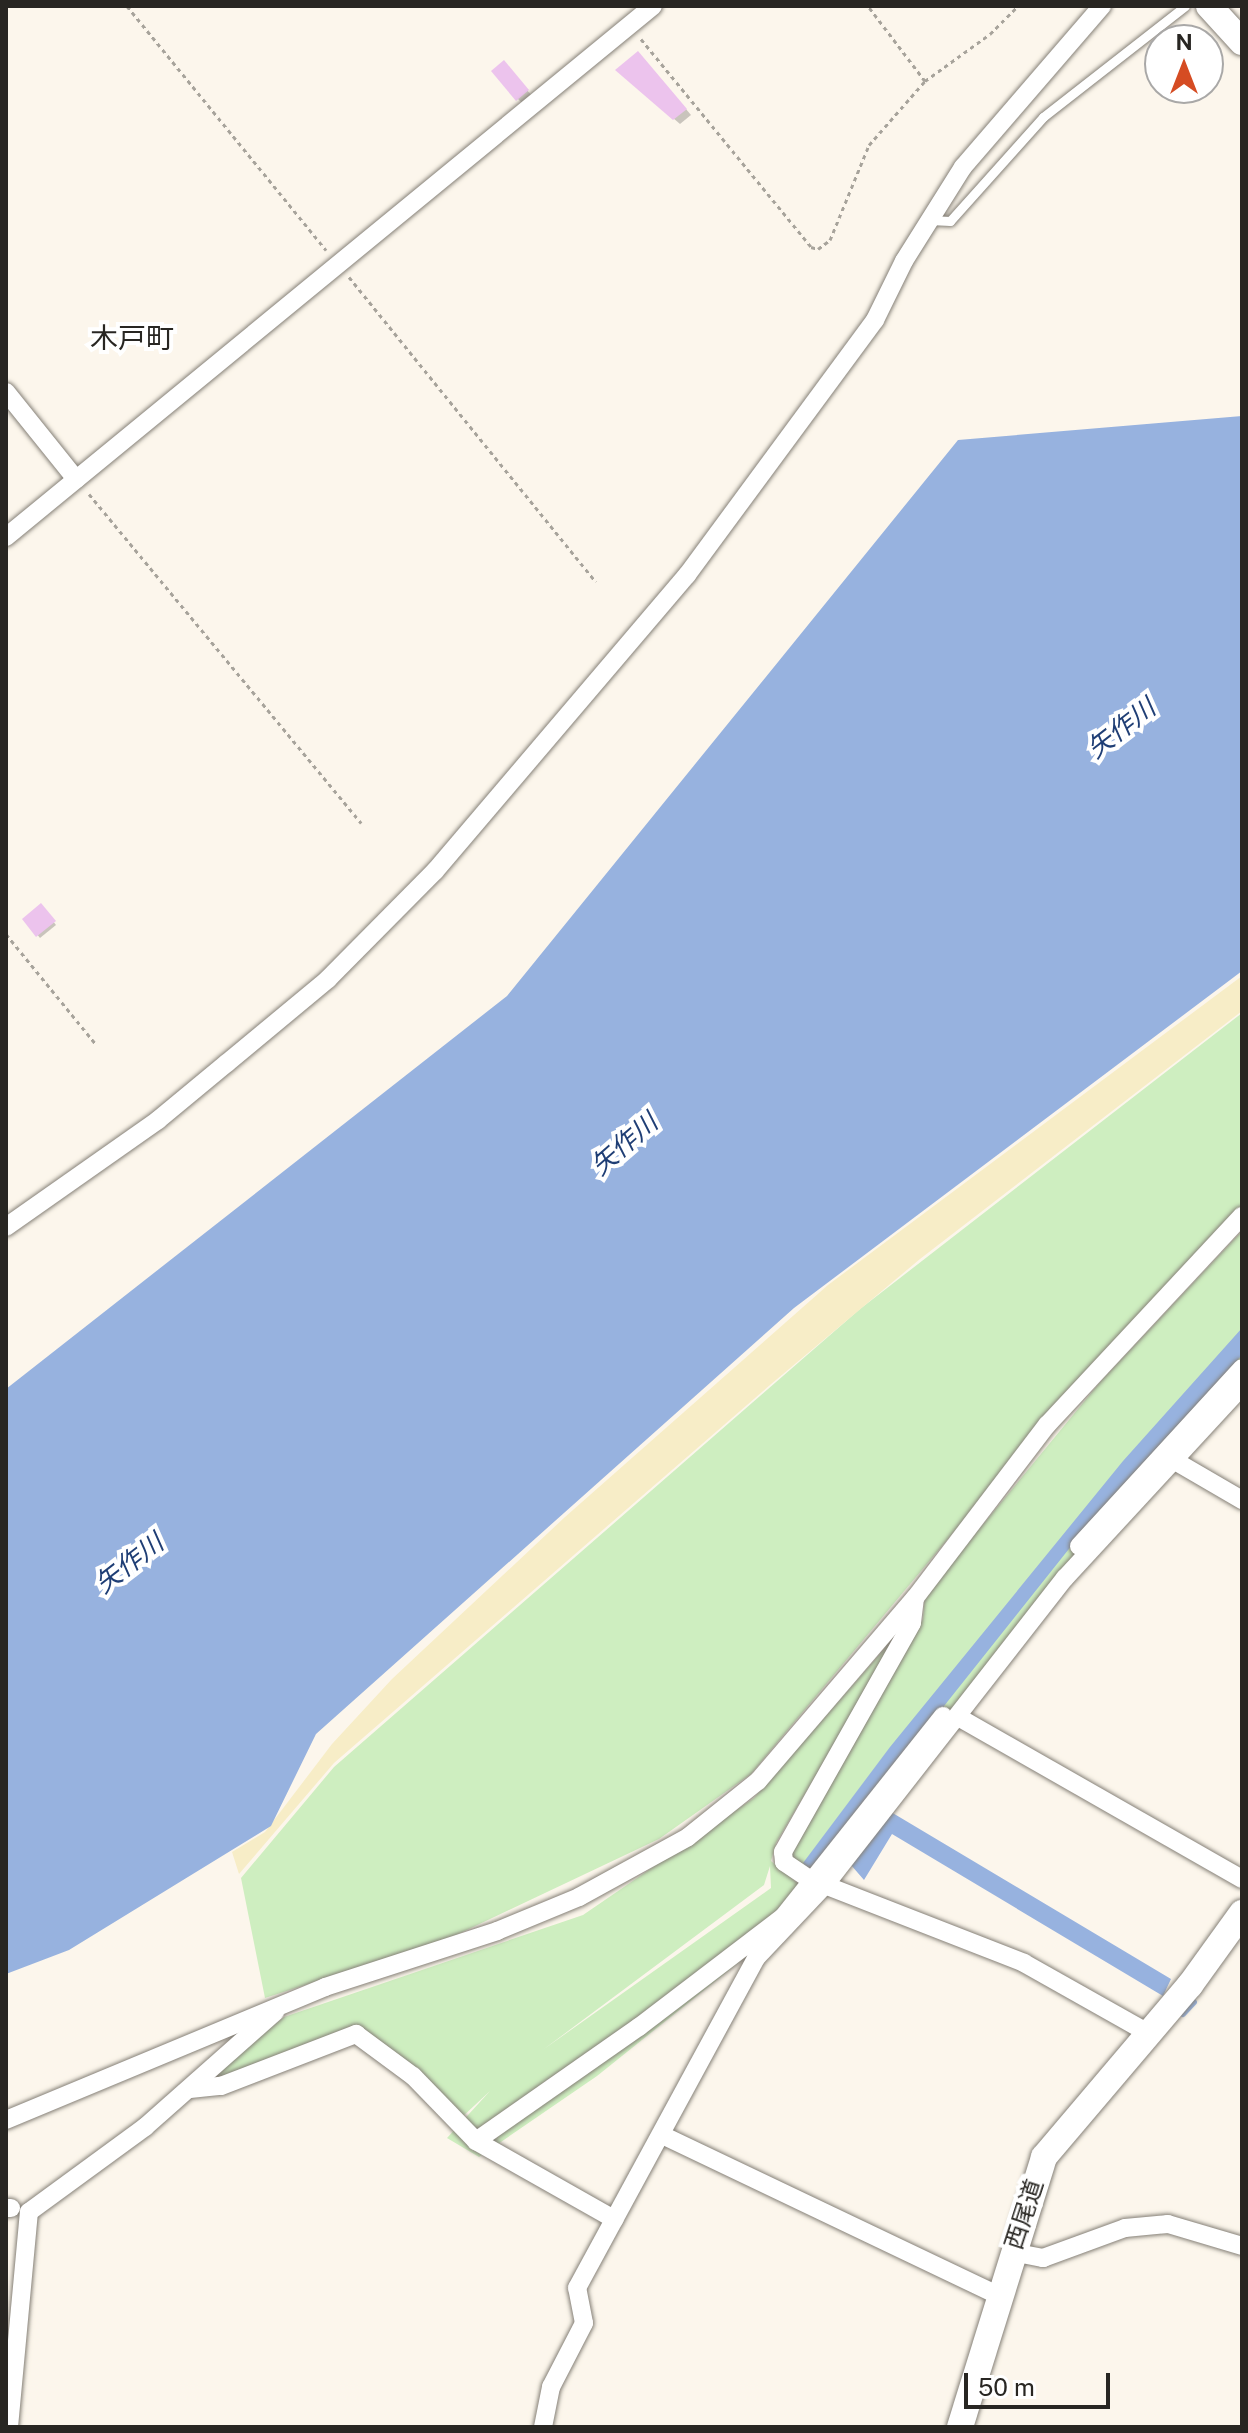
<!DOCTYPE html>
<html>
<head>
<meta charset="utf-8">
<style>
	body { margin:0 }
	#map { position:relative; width:1248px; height:2433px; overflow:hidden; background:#fcf6ec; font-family:"Public Sans","Noto Sans JP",sans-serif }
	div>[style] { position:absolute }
	.green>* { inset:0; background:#ceeec0 }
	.sand>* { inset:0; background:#f7edc7 }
	.water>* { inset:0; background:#97b2df }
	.shadow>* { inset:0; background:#0003 }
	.stream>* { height:6px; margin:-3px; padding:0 3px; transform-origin:3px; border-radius:3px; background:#97b2df }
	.building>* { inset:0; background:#ecc3ed }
	.path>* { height:3px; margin-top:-1.5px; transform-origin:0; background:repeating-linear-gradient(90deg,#a7a39b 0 4px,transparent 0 8px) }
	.roads { filter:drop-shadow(0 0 2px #858077) drop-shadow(0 0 2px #858077) }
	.lane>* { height:9px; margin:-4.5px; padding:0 4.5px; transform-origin:4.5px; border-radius:4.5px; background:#fff }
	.street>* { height:18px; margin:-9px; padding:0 9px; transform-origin:9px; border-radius:9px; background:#fff }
	.secondary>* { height:26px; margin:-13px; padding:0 13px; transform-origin:13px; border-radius:13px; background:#fff }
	span { translate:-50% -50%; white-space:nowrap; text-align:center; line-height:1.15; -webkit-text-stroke:8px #fff; paint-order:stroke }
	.street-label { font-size:24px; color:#282622 }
	.water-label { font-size:26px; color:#1f3e75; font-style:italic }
	.quarter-label { font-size:28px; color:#282622 }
	.frame { position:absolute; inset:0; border:8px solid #282622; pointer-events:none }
	.north { position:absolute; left:1144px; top:24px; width:80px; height:80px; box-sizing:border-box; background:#fff; border:2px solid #a9a8a7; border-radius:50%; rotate:0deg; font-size:22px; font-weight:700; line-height:32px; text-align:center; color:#282622 }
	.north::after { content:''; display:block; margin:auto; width:28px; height:36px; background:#d54c23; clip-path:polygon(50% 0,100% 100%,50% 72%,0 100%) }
	.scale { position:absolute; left:964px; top:2373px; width:146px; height:36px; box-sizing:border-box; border:4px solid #282622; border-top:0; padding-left:10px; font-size:24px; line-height:28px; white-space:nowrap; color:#282622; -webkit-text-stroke:6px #fff; paint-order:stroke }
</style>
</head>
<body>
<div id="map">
	<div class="green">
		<i style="clip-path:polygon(1242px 1013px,1242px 1209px,1107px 1349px,751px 1774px,659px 1839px,450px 1938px,265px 1998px,241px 1878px,334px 1767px,860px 1309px)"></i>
		<i style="clip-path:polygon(1242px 1231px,1242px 1379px,825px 1877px,792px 1858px,791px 1847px,923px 1619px,925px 1595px,1101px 1381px)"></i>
		<i style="clip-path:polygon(evenodd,901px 1630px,776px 1843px,771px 1861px,809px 1893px,788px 1923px,597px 2076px,479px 2157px,447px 2138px,490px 2091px,460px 2119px,368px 2032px,222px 2080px,215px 2074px,284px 2017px,583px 1915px,754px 1798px,901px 1630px,770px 1866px,771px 1888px,544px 2049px,764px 1885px,770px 1866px)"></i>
	</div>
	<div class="sand">
		<i style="clip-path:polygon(1242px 976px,1242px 1011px,920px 1259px,770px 1385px,334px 1763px,239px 1874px,232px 1852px,265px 1832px,332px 1744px,392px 1679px,565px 1517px,828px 1285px)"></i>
	</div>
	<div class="water">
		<i style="clip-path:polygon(1242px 416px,1242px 971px,794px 1308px,316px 1734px,271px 1826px,69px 1950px,6px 1974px,6px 1389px,507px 996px,958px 440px)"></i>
		<i style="clip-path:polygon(1242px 1328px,1242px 1355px,1084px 1530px,812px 1872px,803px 1863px,890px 1747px,1123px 1461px)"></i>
		<i style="clip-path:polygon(891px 1812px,1171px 1979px,1163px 1996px,892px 1834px,864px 1880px,851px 1865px)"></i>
	</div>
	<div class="shadow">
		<i style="clip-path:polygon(643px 58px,691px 115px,680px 124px,623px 75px)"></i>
		<i style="clip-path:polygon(509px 69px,533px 97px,524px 105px,518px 99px)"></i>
		<i style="clip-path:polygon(41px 906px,56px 925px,40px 938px,25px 919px)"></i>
	</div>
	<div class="stream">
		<i style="left:1183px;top:2014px;width:16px;rotate:-47deg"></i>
	</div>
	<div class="building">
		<i style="clip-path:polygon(638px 51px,687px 109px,673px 120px,615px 70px)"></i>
		<i style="clip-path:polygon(504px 60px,529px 90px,516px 101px,491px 71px)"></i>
		<i style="clip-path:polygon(41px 903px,56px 921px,36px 937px,22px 919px)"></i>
	</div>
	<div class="path">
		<i style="left:127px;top:6px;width:315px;rotate:50.8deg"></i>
		<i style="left:641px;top:39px;width:269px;rotate:50.7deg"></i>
		<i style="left:811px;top:247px;width:7px;rotate:16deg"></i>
		<i style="left:818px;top:249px;width:15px;rotate:-37deg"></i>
		<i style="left:830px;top:240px;width:103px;rotate:-67.7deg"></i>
		<i style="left:869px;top:145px;width:85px;rotate:-48.8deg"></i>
		<i style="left:925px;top:81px;width:94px;rotate:-127.2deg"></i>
		<i style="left:925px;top:81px;width:80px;rotate:-35.9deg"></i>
		<i style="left:990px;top:34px;width:40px;rotate:-45deg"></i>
		<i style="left:349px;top:277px;width:392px;rotate:51deg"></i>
		<i style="left:89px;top:494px;width:427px;rotate:50.4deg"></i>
		<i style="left:6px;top:934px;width:141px;rotate:50.8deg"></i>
	</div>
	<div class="roads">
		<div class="lane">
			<i style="left:930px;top:220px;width:20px;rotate:3deg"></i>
			<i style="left:950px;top:221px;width:140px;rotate:-48.2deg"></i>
			<i style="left:1043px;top:117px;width:180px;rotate:-38deg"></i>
		</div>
		<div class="street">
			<i style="left:6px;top:392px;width:112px;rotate:51.2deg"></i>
			<i style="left:6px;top:537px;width:837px;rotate:-39.38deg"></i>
			<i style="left:6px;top:1227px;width:186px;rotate:-35.1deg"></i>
			<i style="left:158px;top:1120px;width:89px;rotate:-39.6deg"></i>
			<i style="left:227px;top:1063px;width:131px;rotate:-39.7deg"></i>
			<i style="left:328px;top:979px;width:152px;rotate:-45.3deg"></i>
			<i style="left:435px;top:871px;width:389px;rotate:-49.6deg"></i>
			<i style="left:687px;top:575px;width:317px;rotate:-53.6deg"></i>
			<i style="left:875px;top:320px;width:66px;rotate:-63.8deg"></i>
			<i style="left:904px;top:261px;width:111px;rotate:-57.9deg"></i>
			<i style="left:963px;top:167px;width:213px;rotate:-49.2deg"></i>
			<i style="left:1175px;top:1461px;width:78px;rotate:30.2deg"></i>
			<i style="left:1079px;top:1546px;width:241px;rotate:-47.5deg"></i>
			<i style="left:915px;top:1598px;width:25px;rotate:97deg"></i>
			<i style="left:912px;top:1623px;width:263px;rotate:119.4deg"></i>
			<i style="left:783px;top:1852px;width:10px;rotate:84deg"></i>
			<i style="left:784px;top:1862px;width:30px;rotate:34deg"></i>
			<i style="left:809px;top:1879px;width:231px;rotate:21.3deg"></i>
			<i style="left:1024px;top:1963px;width:145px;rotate:29.4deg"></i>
			<i style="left:958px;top:1717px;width:327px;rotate:29.7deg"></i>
			<i style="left:190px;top:2089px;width:31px;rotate:-6deg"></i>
			<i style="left:221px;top:2086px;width:145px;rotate:-21.1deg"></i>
			<i style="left:356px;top:2034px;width:71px;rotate:36.4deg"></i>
			<i style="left:413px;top:2076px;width:91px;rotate:45.9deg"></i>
			<i style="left:476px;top:2141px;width:159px;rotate:29.5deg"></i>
			<i style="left:6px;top:2120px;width:346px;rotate:-22.6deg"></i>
			<i style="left:325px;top:1987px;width:181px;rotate:-18deg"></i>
			<i style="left:497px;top:1931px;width:89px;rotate:-22.5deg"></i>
			<i style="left:579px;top:1897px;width:124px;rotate:-28.8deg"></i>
			<i style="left:688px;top:1837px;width:90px;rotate:-38.7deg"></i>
			<i style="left:758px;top:1781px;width:241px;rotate:-49.4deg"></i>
			<i style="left:915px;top:1598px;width:218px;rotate:-52.7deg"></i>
			<i style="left:1047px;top:1425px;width:286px;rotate:-47deg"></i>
			<i style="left:662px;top:2135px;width:372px;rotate:25.5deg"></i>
			<i style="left:476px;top:2141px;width:199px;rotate:-35deg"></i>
			<i style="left:639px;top:2027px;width:181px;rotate:-37.4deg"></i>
			<i style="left:783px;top:1917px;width:257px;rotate:-51.5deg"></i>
			<i style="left:6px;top:2208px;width:5px"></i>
			<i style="left:1012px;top:2252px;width:32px;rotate:11deg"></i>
			<i style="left:1043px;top:2258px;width:87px;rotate:-20.1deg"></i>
			<i style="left:1125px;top:2228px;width:43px;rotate:-5.3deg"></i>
			<i style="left:1168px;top:2224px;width:77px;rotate:16.6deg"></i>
			<i style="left:9px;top:2427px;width:216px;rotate:-84.7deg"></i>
			<i style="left:29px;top:2212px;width:144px;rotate:-36.2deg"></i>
			<i style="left:145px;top:2127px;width:174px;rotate:-41.5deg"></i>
			<i style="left:543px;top:2427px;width:41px;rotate:-78.7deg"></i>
			<i style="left:551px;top:2387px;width:72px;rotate:-62.7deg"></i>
			<i style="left:584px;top:2323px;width:36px;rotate:-101deg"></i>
			<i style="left:577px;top:2288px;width:375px;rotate:-61.5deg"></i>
			<i style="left:756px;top:1958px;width:100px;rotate:-46.6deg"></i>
			<i style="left:825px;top:1885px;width:390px;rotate:-52deg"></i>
			<i style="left:1065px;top:1578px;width:261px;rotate:-47.3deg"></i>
		</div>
		<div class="secondary">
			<i style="left:1209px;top:6px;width:49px;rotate:47.5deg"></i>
			<i style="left:960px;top:2427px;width:283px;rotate:-72.7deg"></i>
			<i style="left:1044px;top:2157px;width:226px;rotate:-49.7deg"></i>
			<i style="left:1190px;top:1985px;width:89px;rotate:-54.2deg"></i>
		</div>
	</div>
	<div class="street-label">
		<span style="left:1024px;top:2214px;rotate:-72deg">西尾道</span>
	</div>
	<div class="water-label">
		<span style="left:1121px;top:728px;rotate:-38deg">矢作川</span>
		<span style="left:624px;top:1144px;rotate:-41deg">矢作川</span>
		<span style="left:129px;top:1563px;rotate:-38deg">矢作川</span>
	</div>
	<div class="quarter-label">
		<span style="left:132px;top:338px">木戸町</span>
	</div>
	<div class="frame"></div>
	<div class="north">N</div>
	<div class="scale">50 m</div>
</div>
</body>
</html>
